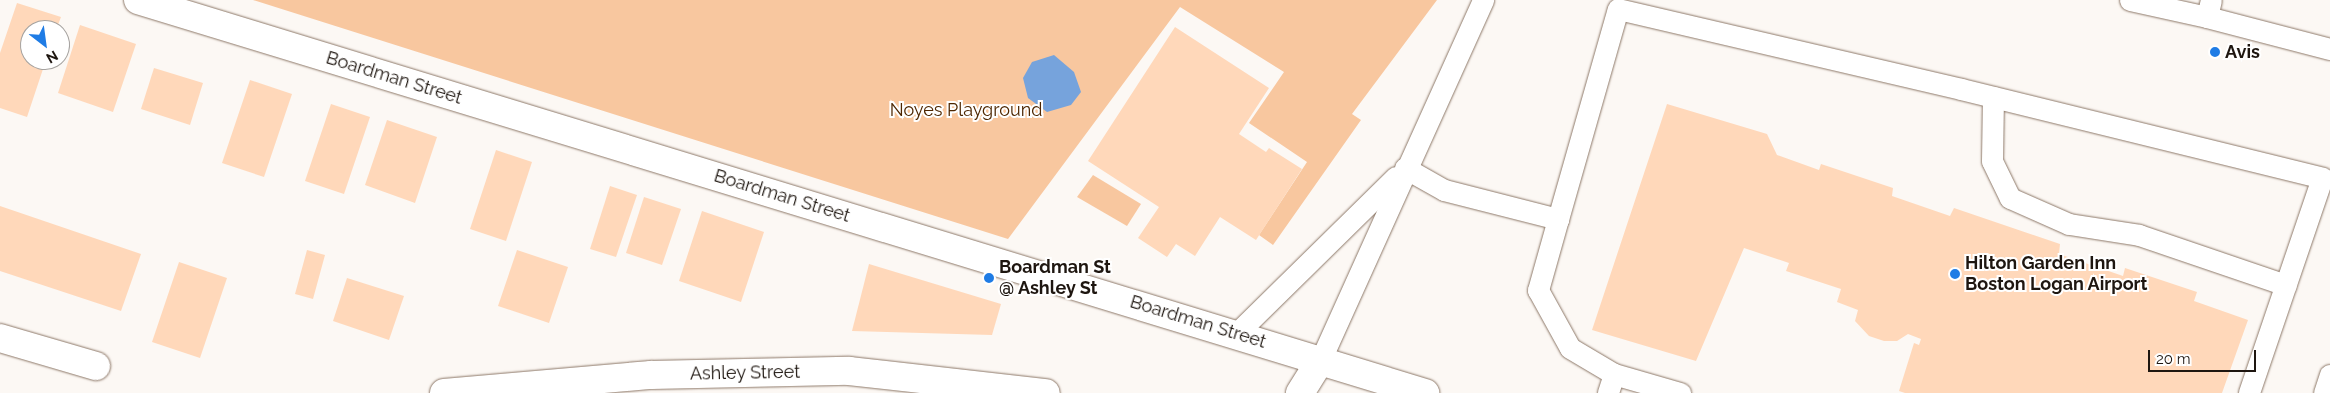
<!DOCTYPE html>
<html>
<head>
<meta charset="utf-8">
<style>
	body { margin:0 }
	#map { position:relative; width:2330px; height:393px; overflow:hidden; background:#fcf8f4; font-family:Raleway,sans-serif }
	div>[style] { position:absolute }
	.green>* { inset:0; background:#f8c79f }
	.water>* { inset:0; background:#76a3dc }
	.building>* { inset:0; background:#ffd8ba }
	.roads { filter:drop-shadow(0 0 1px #8d7868) drop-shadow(0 0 1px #8d7868) }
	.service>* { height:21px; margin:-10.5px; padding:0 10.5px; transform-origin:10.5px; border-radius:10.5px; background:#fff }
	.minor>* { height:28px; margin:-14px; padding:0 14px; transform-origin:14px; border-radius:14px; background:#fff }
	.secondary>* { height:28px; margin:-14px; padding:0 14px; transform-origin:14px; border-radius:14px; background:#fff }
	.dots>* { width:14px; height:14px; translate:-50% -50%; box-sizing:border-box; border:2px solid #fff; border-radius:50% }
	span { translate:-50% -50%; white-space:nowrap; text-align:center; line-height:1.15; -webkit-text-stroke:4px #fff; paint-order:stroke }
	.poi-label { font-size:18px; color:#1e1610; font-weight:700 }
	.left { translate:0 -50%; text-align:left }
	.street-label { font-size:18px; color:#1e1610 }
	.park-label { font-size:18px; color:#4d2600 }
	.north { position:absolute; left:20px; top:20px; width:50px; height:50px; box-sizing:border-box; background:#fff; border:1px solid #a5a29f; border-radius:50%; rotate:150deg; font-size:14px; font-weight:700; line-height:20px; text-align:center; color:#1e1610 }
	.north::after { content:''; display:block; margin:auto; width:18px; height:22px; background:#1f7ce5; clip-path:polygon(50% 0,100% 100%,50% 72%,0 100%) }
	.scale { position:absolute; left:2148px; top:350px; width:108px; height:22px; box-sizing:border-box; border:2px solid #1e1610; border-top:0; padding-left:6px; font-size:15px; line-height:18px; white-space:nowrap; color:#1e1610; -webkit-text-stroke:4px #fff; paint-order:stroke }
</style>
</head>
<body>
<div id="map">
	<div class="green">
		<i style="clip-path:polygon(253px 0,1437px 0,1352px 114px,1361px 120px,1273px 245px,1259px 235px,1307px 162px,1249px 123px,1284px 72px,1180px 7px,1008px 239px)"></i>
		<i style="clip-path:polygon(1093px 175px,1141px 204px,1127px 226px,1077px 197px)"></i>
	</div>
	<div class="water">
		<i style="clip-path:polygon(1054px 55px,1074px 72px,1081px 92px,1071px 105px,1047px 112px,1028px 98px,1023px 78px,1032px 62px)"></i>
	</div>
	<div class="building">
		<i style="clip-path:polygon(17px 3px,61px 17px,56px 30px,30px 30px,30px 60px,46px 60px,27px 117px,0 108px,0 53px)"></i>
		<i style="clip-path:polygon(80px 25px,136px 44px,113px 112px,58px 93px)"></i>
		<i style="clip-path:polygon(1175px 27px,1269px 88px,1239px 134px,1266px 152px,1269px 148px,1302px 169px,1256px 240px,1220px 217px,1195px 256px,1176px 244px,1167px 257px,1138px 238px,1159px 207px,1088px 161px)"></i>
		<i style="clip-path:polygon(154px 68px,203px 83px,190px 125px,141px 109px)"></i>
		<i style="clip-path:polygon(250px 80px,292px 94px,264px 177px,222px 163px)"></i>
		<i style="clip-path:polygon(331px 104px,370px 117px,344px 194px,305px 181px)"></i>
		<i style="clip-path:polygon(1667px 104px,1767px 134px,1777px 155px,1819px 170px,1821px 164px,1893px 188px,1892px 196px,1950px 216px,1954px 208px,2060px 244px,2059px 254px,2123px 276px,2125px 268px,2197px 292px,2194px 301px,2248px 320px,2222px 393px,1905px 393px,1899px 391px,1914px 343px,1919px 345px,1921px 339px,1908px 334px,1897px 341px,1884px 341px,1869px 336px,1855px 321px,1858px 310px,1837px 302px,1841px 289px,1786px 271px,1789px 263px,1744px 248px,1696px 361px,1592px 330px)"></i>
		<i style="clip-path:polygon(387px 120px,437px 137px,415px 203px,365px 185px)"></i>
		<i style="clip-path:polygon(496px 150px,532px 162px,506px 241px,470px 229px)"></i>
		<i style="clip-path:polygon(610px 186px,637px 195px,616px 257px,590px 249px)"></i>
		<i style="clip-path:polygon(644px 197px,681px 209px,662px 265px,626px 253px)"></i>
		<i style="clip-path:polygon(0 206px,141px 254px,121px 311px,0 271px)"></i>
		<i style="clip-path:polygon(702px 211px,764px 232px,741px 302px,679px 281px)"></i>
		<i style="clip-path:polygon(307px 250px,325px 255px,313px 299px,295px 294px)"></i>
		<i style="clip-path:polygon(517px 250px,568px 267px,549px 323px,498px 306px)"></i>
		<i style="clip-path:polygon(179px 262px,227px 278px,200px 358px,152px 342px)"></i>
		<i style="clip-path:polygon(869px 264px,1001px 304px,992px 335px,852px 331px)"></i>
		<i style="clip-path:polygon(347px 278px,404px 296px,389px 340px,333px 321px)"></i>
	</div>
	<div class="roads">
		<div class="service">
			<i style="left:2130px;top:0;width:79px;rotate:12.4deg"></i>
			<i style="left:2207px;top:17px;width:17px;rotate:-77deg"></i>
			<i style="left:2207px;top:17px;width:127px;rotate:14.6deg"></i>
			<i style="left:1993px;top:97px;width:64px;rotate:90.9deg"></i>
			<i style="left:1992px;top:161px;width:41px;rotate:64.1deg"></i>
			<i style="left:2010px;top:198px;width:64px;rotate:23.8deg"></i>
			<i style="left:2069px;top:224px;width:71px;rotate:8.9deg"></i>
			<i style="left:2139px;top:235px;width:155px;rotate:18.8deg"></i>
			<i style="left:1405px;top:168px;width:45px;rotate:29.4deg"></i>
			<i style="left:1444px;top:190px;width:118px;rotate:14.3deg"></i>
			<i style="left:1558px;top:219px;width:218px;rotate:-74.1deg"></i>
			<i style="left:1618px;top:9px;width:352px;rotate:13.1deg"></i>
			<i style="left:1961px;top:89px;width:372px;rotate:13.8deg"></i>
			<i style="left:2322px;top:178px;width:227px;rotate:108.8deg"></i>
			<i style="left:1558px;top:219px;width:74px;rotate:105.7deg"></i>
			<i style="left:1538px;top:290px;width:66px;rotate:61.1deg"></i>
			<i style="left:1570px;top:348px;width:51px;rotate:30.6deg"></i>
			<i style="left:1614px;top:374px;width:20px;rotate:108deg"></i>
			<i style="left:1236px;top:334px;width:224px;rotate:-44.5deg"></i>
			<i style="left:1321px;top:359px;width:394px;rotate:-65.7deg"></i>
			<i style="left:1614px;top:374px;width:69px;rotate:16.1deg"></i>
			<i style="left:2324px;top:393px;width:19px;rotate:-72deg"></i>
		</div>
		<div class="minor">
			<i style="left:0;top:338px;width:100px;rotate:16.3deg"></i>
			<i style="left:444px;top:393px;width:208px;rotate:-5deg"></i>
			<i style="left:651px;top:375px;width:198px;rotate:-1.2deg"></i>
			<i style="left:849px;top:371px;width:198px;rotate:6.4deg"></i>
			<i style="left:1300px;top:393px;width:40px;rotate:-58deg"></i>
		</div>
		<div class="secondary">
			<i style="left:138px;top:0;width:1346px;rotate:16.98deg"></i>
		</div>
	</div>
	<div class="dots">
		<i style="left:2215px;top:52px;background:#1f7ce5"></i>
		<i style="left:1955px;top:274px;background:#1f7ce5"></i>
		<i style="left:989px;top:278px;background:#1f7ce5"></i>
	</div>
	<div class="poi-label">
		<span class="left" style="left:2225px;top:52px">Avis</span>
		<span class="left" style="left:1965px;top:274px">Hilton Garden Inn<br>Boston Logan Airport</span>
		<span class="left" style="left:999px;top:278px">Boardman St<br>@ Ashley St</span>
	</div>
	<div class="street-label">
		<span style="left:394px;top:78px;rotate:17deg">Boardman Street</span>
		<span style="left:782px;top:196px;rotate:17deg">Boardman Street</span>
		<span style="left:1198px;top:322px;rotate:17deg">Boardman Street</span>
		<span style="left:745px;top:373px;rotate:-1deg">Ashley Street</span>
	</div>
	<div class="park-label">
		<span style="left:966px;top:110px">Noyes Playground</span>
	</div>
	<div class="north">N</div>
	<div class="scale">20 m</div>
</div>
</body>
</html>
